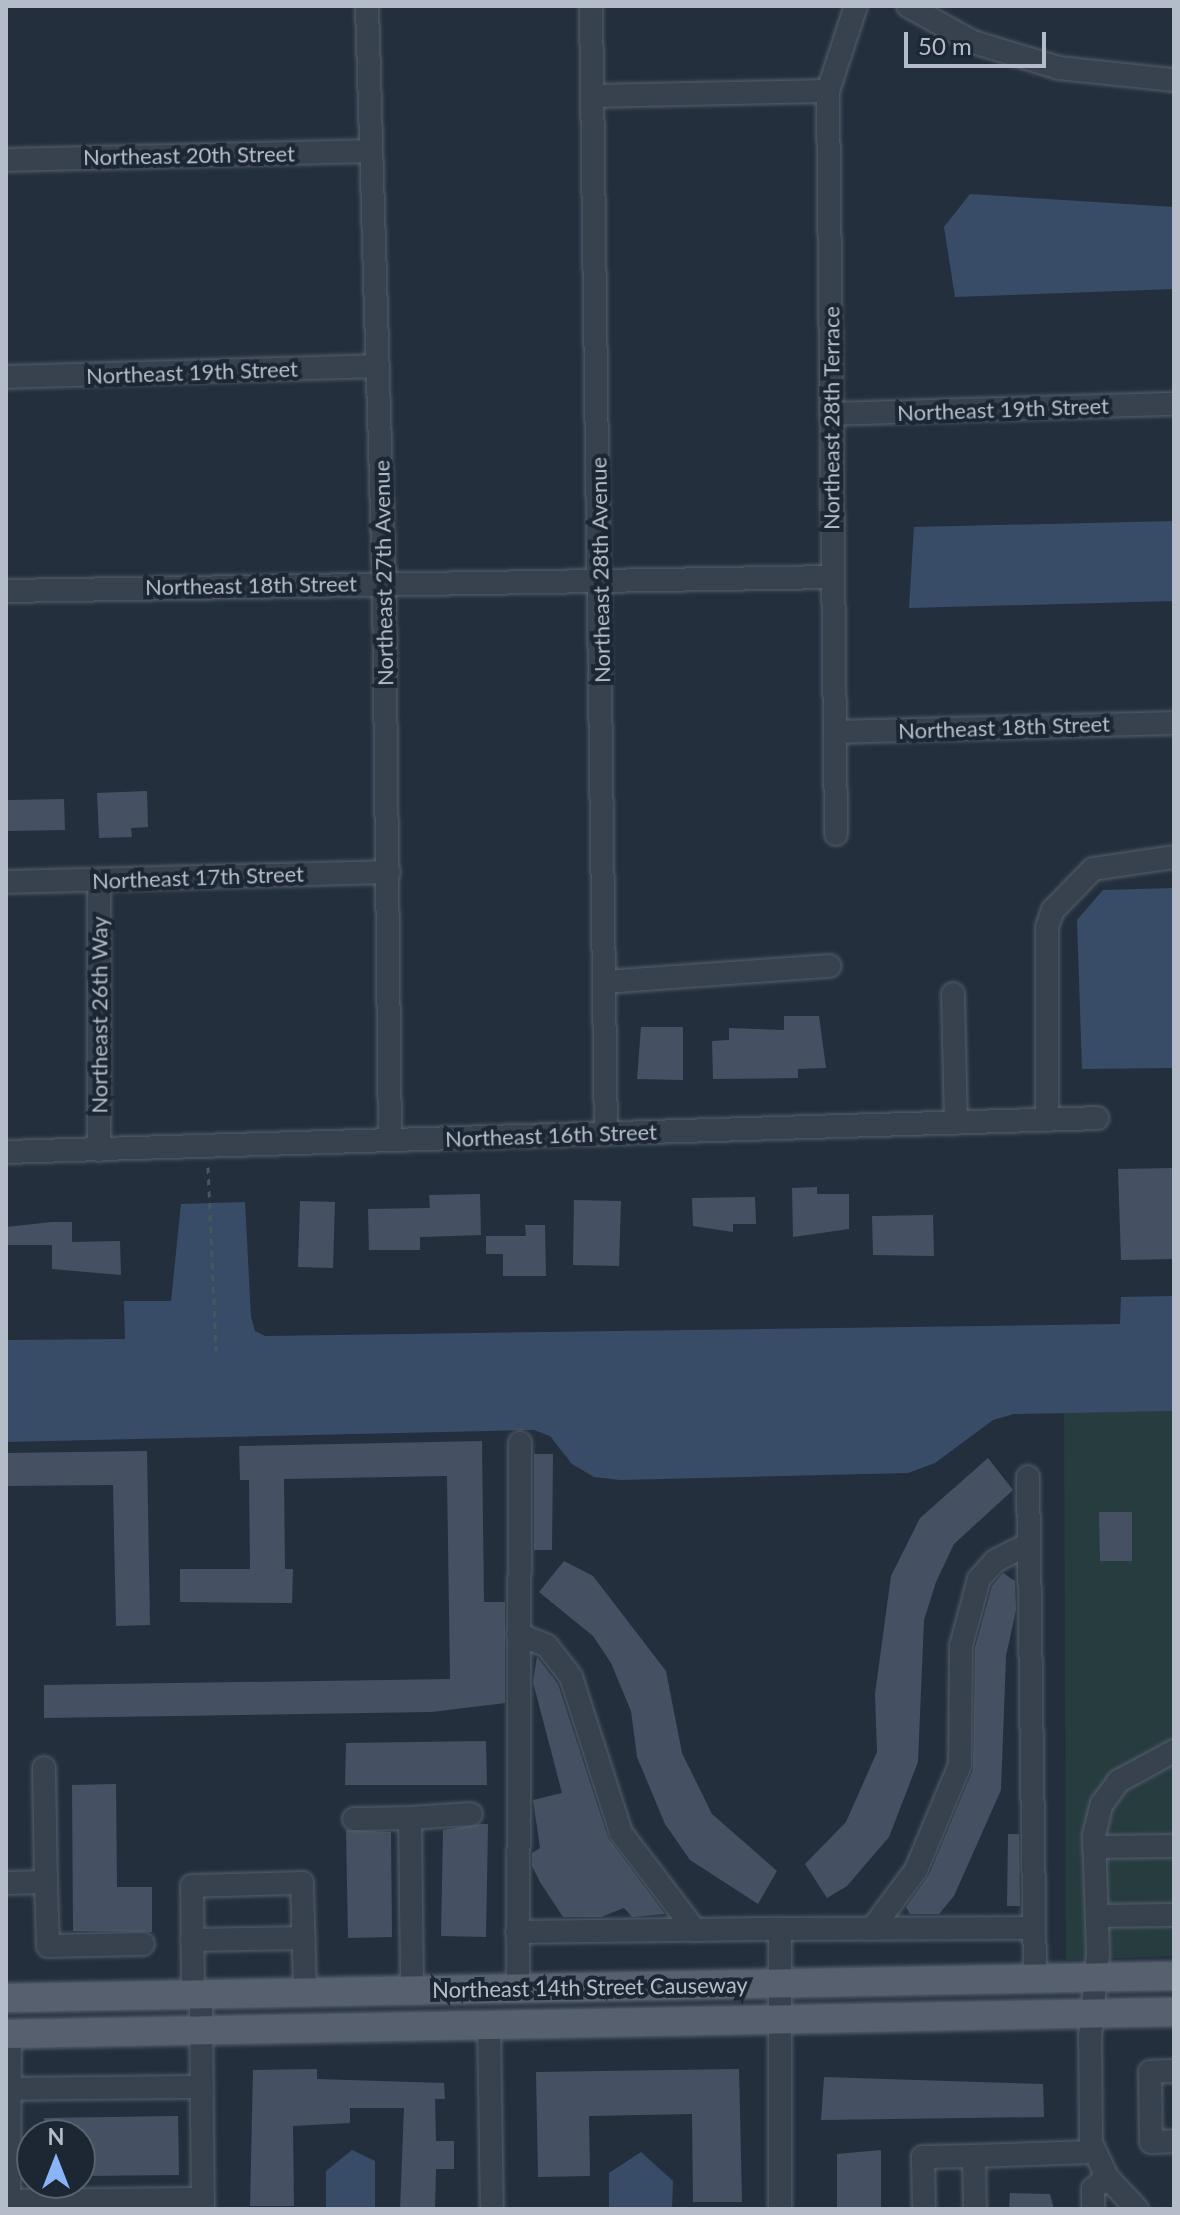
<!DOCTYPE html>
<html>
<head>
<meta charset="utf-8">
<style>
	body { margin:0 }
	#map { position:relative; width:1180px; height:2215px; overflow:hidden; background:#242f3e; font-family:Lato,sans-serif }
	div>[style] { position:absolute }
	.green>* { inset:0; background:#263c3f }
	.water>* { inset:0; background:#394c67 }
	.building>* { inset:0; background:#455162 }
	.path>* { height:3px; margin-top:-1.5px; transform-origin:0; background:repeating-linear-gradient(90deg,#44595c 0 6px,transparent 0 12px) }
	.roads { filter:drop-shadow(0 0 2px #565f6c) drop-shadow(0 0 2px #565f6c) }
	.minor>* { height:22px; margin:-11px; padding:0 11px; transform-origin:11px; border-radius:11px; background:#38414e }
	.major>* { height:28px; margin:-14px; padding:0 14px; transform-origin:14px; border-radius:14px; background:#56606e }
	span { translate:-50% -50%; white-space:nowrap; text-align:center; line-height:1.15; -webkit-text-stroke:8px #1d2633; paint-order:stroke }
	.street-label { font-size:22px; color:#b4bcc9 }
	.frame { position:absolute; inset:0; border:8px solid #b4bcc9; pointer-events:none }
	.north { position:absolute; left:16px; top:2119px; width:80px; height:80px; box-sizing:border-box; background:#1d2633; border:2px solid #59626f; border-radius:50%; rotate:0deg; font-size:22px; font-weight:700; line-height:32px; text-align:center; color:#b4bcc9 }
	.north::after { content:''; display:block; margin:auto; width:28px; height:36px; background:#8ab4f8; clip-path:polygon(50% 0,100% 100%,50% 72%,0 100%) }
	.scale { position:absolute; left:904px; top:32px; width:142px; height:36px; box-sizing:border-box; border:4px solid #b4bcc9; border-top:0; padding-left:10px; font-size:24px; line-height:28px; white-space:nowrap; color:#b4bcc9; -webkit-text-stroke:6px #1d2633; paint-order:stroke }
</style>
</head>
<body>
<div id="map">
	<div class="green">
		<i style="clip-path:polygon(1174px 1411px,1174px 1956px,1066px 1960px,1064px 1413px)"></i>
	</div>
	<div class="water">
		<i style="clip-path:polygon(970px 194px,1174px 207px,1174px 289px,955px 297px,944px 227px)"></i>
		<i style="clip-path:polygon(1174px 521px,1174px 601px,909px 608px,914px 527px)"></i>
		<i style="clip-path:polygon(1174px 888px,1174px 1068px,1082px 1069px,1077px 920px,1103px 890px)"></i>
		<i style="clip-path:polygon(245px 1202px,251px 1317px,255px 1331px,265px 1336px,1120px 1324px,1121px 1297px,1174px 1296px,1174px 1411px,1014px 1414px,993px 1420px,935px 1463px,908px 1473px,620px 1480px,594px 1477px,572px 1464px,550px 1436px,534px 1430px,6px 1442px,6px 1340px,125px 1339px,124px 1301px,171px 1301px,181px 1204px)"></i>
		<i style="clip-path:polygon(352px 2150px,375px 2161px,375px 2209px,326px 2209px,326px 2171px)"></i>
		<i style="clip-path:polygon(641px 2152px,673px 2181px,672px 2209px,609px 2209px,609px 2173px)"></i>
	</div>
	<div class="building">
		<i style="clip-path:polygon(147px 791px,148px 827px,131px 828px,132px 837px,99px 838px,97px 793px)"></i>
		<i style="clip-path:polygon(64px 799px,65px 830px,8px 831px,8px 800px)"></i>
		<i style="clip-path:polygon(784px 1016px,819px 1016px,826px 1068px,798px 1069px,798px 1078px,713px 1079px,712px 1041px,729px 1040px,729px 1028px,784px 1030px)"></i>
		<i style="clip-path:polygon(641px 1027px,683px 1027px,683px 1080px,637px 1079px)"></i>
		<i style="clip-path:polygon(1174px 1168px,1174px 1259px,1121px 1260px,1118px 1169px)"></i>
		<i style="clip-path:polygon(817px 1187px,817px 1194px,849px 1194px,849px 1229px,793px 1237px,792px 1188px)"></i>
		<i style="clip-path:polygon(480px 1194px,481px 1235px,420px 1237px,420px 1250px,369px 1250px,368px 1209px,430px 1208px,429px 1195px)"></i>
		<i style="clip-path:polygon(755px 1197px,756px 1224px,733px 1224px,733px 1232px,693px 1226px,692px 1198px)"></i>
		<i style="clip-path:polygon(574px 1200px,621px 1201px,619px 1266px,573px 1265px)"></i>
		<i style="clip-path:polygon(300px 1201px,335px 1202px,333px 1268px,298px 1267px)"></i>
		<i style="clip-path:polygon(933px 1215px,934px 1256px,873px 1255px,872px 1216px)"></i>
		<i style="clip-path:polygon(52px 1222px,72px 1222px,72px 1242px,120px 1241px,121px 1275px,52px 1269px,52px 1245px,6px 1245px,6px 1227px)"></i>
		<i style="clip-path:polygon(525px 1225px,545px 1225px,546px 1276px,503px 1276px,503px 1254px,486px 1254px,486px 1236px,526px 1236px)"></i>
		<i style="clip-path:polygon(482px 1441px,484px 1602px,505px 1602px,505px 1703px,432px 1712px,44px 1718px,44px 1685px,450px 1679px,447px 1476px,284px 1479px,285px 1569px,293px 1569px,292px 1603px,180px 1602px,180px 1569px,250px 1569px,249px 1480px,240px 1480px,239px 1446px)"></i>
		<i style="clip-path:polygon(147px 1451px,150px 1625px,116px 1626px,113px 1485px,6px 1486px,6px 1453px)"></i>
		<i style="clip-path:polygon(534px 1454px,553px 1454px,552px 1550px,534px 1550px)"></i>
		<i style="clip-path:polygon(988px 1458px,1013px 1490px,954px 1544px,936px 1582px,924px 1620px,918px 1762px,889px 1837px,847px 1886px,827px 1898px,805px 1864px,846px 1822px,877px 1752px,875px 1694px,891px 1576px,920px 1518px)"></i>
		<i style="clip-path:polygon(1099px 1512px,1132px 1512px,1132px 1561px,1100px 1561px)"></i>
		<i style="clip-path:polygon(564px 1561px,593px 1576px,666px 1671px,682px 1753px,712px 1814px,777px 1871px,758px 1904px,690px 1860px,665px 1824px,637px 1757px,631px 1711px,611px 1663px,593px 1636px,539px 1592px)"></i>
		<i style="clip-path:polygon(1003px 1573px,1015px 1581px,1016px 1610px,1006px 1656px,1001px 1790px,954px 1896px,939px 1914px,910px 1914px,906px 1907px,929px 1875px,973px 1770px,975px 1648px,992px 1586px)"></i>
		<i style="clip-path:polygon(537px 1657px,558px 1684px,608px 1838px,665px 1914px,632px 1917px,624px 1908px,601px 1917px,563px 1917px,540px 1882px,532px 1866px,532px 1853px,540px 1848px,533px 1800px,562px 1793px,533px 1682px)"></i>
		<i style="clip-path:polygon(486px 1741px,487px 1785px,345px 1785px,346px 1743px)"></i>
		<i style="clip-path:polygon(116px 1784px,117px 1887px,152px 1887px,152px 1932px,73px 1931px,72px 1785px)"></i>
		<i style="clip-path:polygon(481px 1824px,488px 1824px,486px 1937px,441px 1936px,443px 1830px)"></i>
		<i style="clip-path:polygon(346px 1830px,391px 1832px,392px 1937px,348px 1938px)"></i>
		<i style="clip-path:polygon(1008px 1834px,1019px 1834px,1020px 1906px,1007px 1906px)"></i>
		<i style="clip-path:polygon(317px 2069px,317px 2079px,444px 2083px,445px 2099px,435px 2099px,436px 2141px,454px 2141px,454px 2169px,436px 2169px,435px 2209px,400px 2209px,404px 2108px,350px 2108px,350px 2123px,293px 2126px,294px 2206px,250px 2206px,253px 2070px)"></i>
		<i style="clip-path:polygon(739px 2069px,742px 2202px,693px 2202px,692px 2114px,589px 2116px,590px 2176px,538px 2177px,536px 2072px)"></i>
		<i style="clip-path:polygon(824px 2077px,1043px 2084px,1044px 2117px,821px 2120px)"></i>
		<i style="clip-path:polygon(178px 2116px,179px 2175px,80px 2176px,80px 2135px,44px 2135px,44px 2118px)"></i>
		<i style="clip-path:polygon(881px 2150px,881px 2209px,837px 2209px,837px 2154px)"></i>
		<i style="clip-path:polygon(1010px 2193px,1050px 2194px,1054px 2209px,1009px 2209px)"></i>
	</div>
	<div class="path">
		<i style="left:208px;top:1167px;width:184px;rotate:87.5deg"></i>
	</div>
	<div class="roads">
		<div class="minor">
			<i style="left:367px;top:6px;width:575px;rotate:88.31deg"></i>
			<i style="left:384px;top:581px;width:559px;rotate:89.39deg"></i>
			<i style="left:591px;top:6px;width:1128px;rotate:89.24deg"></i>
			<i style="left:908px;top:6px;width:74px;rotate:29deg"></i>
			<i style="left:973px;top:42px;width:90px;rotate:16.8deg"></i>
			<i style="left:1059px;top:68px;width:116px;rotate:6deg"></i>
			<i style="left:592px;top:96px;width:236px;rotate:-1.2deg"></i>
			<i style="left:6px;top:160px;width:365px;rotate:-1.4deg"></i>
			<i style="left:6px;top:377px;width:372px;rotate:-1.7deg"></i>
			<i style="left:831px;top:414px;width:343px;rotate:-1.7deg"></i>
			<i style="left:6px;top:591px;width:826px;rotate:-0.97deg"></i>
			<i style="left:835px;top:732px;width:339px;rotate:-1.5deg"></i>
			<i style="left:836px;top:834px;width:743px;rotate:-90.62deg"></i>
			<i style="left:828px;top:91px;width:89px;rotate:-71.8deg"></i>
			<i style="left:6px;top:882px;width:383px;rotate:-1.5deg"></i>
			<i style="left:605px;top:982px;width:225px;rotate:-4.1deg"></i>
			<i style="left:953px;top:994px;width:129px;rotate:88.7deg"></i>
			<i style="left:1047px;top:1120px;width:193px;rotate:-90deg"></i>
			<i style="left:1047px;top:927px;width:18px;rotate:-71deg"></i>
			<i style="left:1053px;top:910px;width:57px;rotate:-45.7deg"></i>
			<i style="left:1093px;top:869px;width:82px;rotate:-8.4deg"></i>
			<i style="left:99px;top:1150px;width:270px;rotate:-90deg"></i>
			<i style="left:6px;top:1152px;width:1092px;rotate:-1.78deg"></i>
			<i style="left:1028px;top:1477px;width:502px;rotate:89.2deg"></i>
			<i style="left:518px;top:1634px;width:31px;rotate:22deg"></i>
			<i style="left:547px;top:1646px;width:39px;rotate:52deg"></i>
			<i style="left:571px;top:1677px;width:164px;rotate:72.2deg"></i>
			<i style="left:621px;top:1833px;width:122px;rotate:52.7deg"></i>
			<i style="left:410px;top:1818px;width:61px;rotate:-3.8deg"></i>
			<i style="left:354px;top:1819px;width:56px;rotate:-1deg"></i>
			<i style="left:410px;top:1818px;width:174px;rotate:89.3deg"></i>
			<i style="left:1094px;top:1847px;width:80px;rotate:-0.7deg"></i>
			<i style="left:46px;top:1882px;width:64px;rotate:88.2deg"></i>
			<i style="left:48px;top:1946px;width:95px;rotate:-1.2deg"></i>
			<i style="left:6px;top:1883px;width:40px;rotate:-1.4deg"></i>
			<i style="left:46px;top:1882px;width:114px;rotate:-91deg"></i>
			<i style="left:1097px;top:1916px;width:77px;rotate:-0.7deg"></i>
			<i style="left:872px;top:1929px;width:74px;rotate:-53.3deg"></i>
			<i style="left:916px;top:1870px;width:114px;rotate:-67.3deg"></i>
			<i style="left:960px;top:1765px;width:119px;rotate:-89.5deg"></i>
			<i style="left:961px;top:1646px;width:69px;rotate:-75deg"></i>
			<i style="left:979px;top:1579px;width:24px;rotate:-48deg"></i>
			<i style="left:995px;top:1561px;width:37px;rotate:-27deg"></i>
			<i style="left:517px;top:1932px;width:263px;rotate:-0.7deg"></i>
			<i style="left:192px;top:1940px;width:112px;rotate:-1deg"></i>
			<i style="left:518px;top:1989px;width:546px;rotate:-89.79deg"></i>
			<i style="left:193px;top:1994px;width:108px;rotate:-90.5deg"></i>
			<i style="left:192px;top:1886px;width:110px;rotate:-1.6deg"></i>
			<i style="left:302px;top:1883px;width:109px;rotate:88.4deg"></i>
			<i style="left:201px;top:1994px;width:215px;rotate:89.5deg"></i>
			<i style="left:489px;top:2025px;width:184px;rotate:89.1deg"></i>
			<i style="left:1174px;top:2071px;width:24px;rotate:178deg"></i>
			<i style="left:1150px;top:2072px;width:70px;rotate:89.2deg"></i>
			<i style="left:1151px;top:2142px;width:23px;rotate:-2deg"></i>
			<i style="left:6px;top:2089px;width:196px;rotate:-0.6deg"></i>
			<i style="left:9px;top:2201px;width:194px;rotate:-0.6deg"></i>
			<i style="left:9px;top:2209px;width:175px;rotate:-89.7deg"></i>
			<i style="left:780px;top:2209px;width:280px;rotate:-90deg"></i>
			<i style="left:780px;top:1929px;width:253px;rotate:-0.2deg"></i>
			<i style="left:924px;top:2209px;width:52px;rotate:-91.1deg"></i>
			<i style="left:923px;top:2157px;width:51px;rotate:-1.1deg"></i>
			<i style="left:975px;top:2209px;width:53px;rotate:-91.1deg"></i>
			<i style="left:974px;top:2156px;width:119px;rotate:-1.9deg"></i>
			<i style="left:1093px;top:2209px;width:20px;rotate:-90deg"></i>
			<i style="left:1093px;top:2189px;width:18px;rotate:-41deg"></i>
			<i style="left:1137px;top:2209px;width:44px;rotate:-133.2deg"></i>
			<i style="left:1107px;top:2177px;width:38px;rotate:-115deg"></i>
			<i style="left:1091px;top:2143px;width:106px;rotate:-90.5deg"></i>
			<i style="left:1090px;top:2037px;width:83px;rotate:-84.5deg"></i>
			<i style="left:1098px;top:1954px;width:119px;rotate:-91.9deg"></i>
			<i style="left:1094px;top:1835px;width:32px;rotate:-76deg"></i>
			<i style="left:1102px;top:1804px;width:29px;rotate:-54deg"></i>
			<i style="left:1119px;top:1781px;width:63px;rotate:-28.6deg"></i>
		</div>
		<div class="major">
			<i style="left:6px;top:1998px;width:1168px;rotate:-1.08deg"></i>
			<i style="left:6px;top:2034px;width:1168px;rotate:-1.08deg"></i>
		</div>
	</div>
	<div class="street-label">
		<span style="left:189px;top:155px;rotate:-1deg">Northeast 20th Street</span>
		<span style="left:192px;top:372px;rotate:-2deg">Northeast 19th Street</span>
		<span style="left:1003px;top:409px;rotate:-2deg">Northeast 19th Street</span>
		<span style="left:831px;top:418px;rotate:-90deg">Northeast 28th Terrace</span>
		<span style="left:600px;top:570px;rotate:-91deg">Northeast 28th Avenue</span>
		<span style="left:383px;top:573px;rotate:-91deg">Northeast 27th Avenue</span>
		<span style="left:251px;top:585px;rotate:-1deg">Northeast 18th Street</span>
		<span style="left:1004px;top:727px;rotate:-2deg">Northeast 18th Street</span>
		<span style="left:198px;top:877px;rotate:-2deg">Northeast 17th Street</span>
		<span style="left:99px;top:1015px;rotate:-90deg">Northeast 26th Way</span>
		<span style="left:551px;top:1135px;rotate:-2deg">Northeast 16th Street</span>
		<span style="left:590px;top:1987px;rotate:-1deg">Northeast 14th Street Causeway</span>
	</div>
	<div class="frame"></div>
	<div class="north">N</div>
	<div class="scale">50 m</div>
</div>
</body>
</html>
